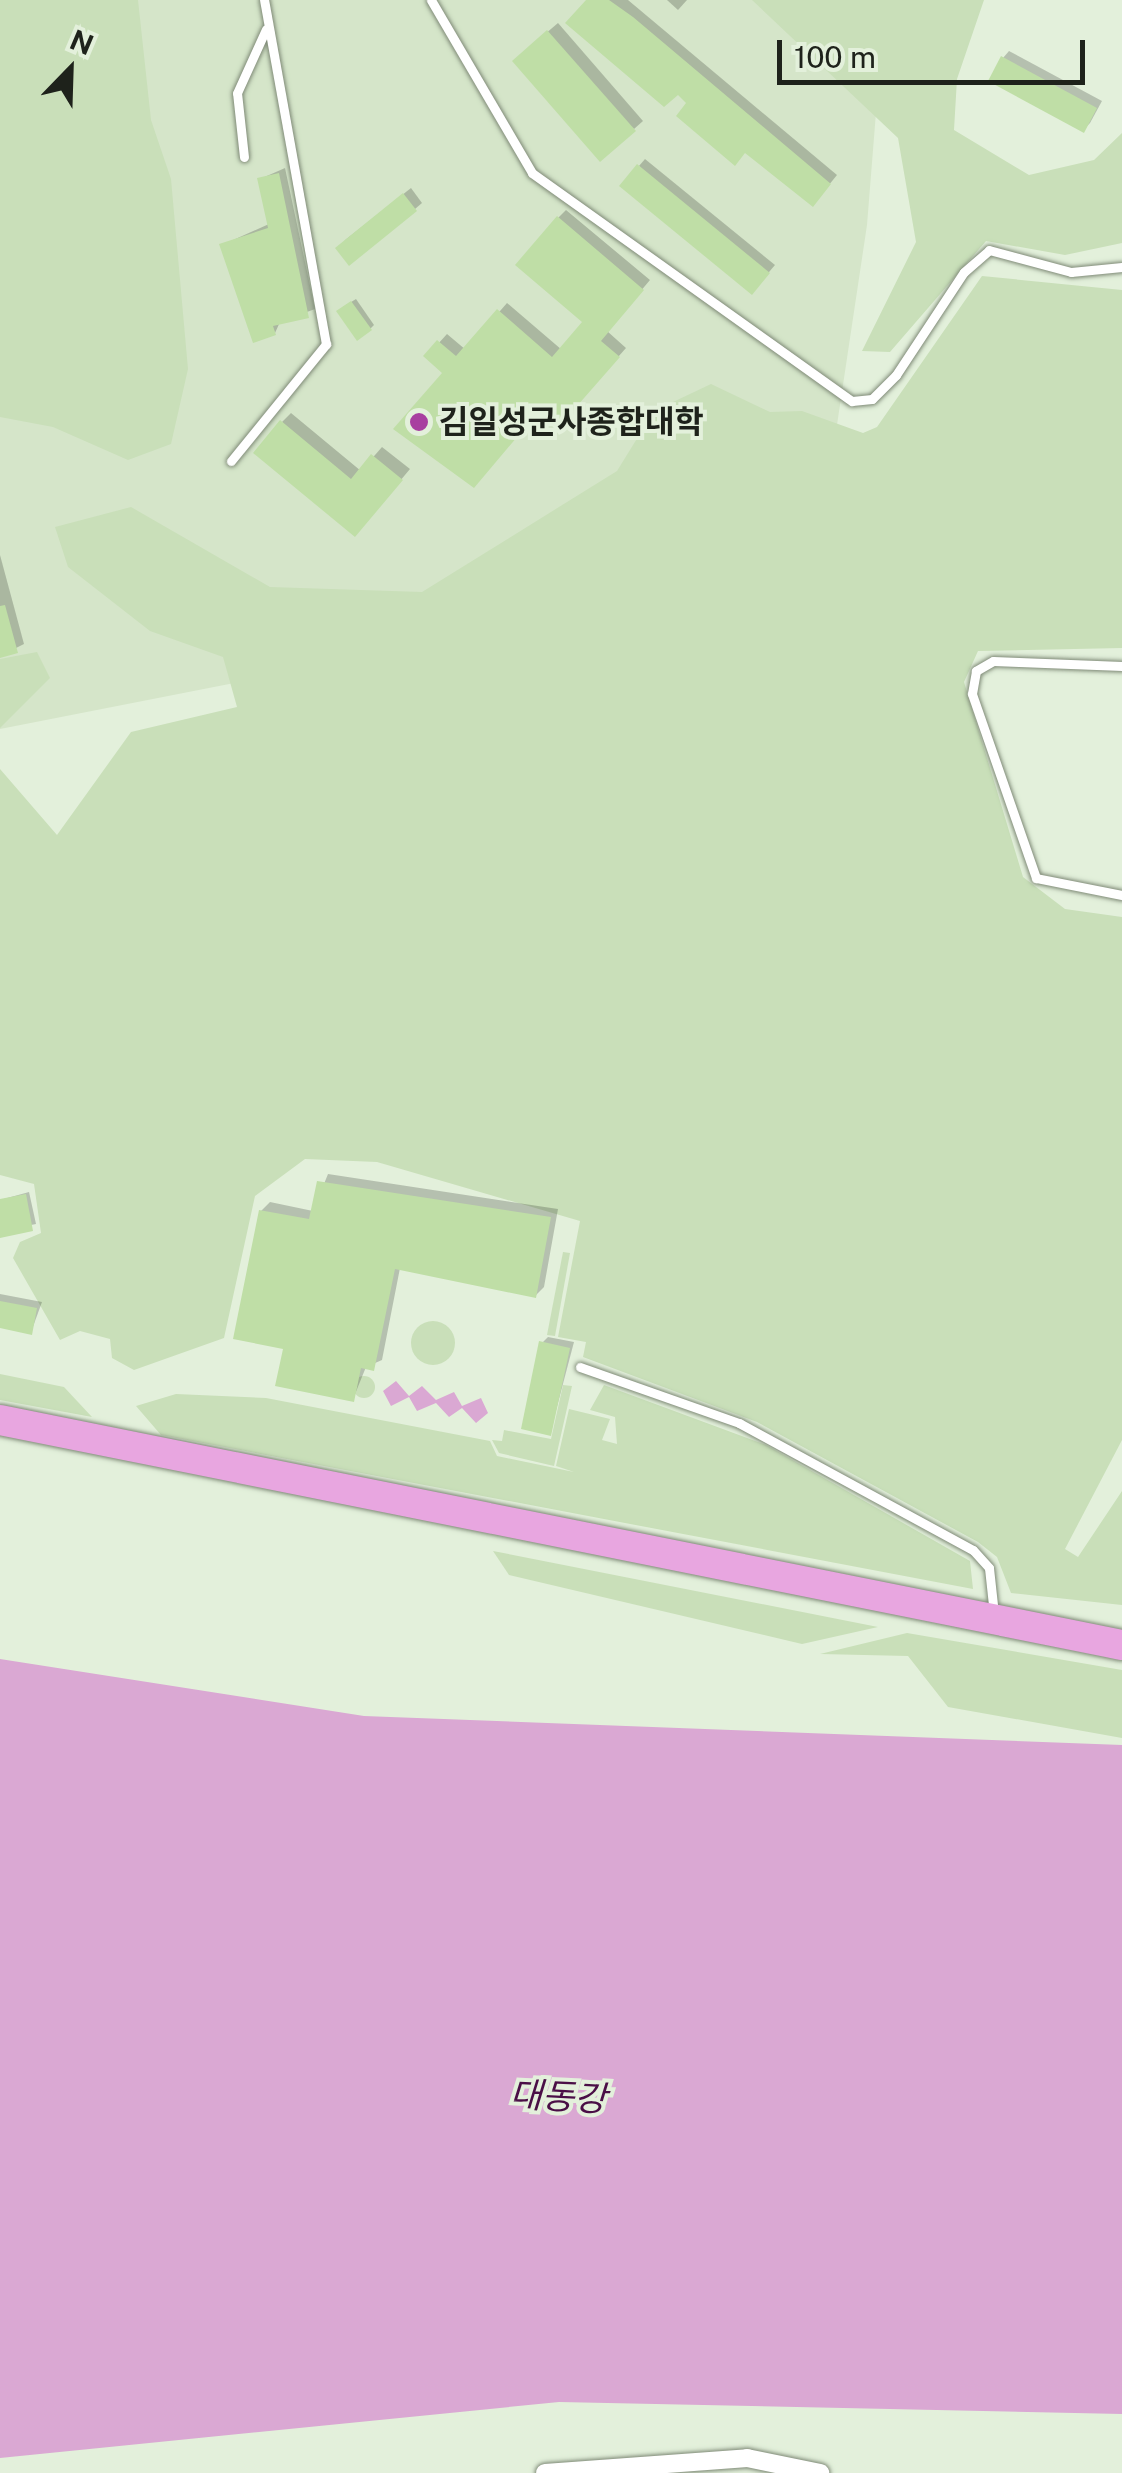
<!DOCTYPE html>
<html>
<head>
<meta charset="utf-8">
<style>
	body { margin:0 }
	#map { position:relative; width:1122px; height:2473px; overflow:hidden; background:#e3f0db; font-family:"Public Sans","Noto Sans KR",sans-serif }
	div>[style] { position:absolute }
	.built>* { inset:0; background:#d5e5c9 }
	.green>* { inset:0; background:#c9dfb9 }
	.round { border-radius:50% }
	.water>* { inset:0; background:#daa8d3 }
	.shadow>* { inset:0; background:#0003 }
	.building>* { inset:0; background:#bfdea6 }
	.roads { filter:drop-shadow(0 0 2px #7f8a77) drop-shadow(0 0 2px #7f8a77) }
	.service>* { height:9px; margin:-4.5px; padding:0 4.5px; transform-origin:4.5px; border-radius:4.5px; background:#fff }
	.minor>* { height:18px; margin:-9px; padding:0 9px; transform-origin:9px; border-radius:9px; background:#fff }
	.trunk>* { height:30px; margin:-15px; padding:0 15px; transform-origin:15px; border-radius:15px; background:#e8a6e0 }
	.dots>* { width:28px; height:28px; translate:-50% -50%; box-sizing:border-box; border:5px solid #e3f0db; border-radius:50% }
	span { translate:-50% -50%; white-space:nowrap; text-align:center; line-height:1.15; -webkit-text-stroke:8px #e3f0db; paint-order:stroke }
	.poi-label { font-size:32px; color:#1e221b; font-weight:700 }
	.left { translate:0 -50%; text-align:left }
	.water-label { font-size:35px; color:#4a0e46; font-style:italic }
	.north { position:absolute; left:20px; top:20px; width:100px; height:100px; -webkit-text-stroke:8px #e3f0db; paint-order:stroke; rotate:23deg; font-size:28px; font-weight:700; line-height:40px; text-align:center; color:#1e221b }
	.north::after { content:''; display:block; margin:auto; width:35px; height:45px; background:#1e221b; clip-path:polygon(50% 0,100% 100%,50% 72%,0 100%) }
	.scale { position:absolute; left:777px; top:40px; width:308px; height:45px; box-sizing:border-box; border:5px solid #1e221b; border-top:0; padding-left:12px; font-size:30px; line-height:35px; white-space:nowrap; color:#1e221b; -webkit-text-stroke:8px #e3f0db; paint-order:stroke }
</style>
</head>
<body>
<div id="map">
	<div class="built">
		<i style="clip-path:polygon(0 0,885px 0,867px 225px,808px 618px,428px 645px,0 729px)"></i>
	</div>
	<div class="green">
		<i style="clip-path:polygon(0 0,138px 0,151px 120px,171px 179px,188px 369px,171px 444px,128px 460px,53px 427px,0 417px)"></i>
		<i style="clip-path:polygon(752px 0,984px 0,957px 79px,954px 130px,1029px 175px,1094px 160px,1122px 133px,1122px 243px,1065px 255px,986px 241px,890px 352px,862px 351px,916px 242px,898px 138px)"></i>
		<i style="clip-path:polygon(982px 276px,1122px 290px,1122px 648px,978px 651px,964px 682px,1023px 877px,1065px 909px,1122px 917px,1122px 1440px,1065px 1549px,1078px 1557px,1122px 1491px,1122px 1605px,1011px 1593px,997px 1557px,978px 1542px,757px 1422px,583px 1357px,586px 1342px,558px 1337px,580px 1221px,377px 1162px,305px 1159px,255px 1196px,224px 1338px,134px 1370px,112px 1358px,110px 1339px,80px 1331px,60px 1340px,13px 1258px,20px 1242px,41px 1233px,34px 1184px,0 1175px,0 769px,57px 835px,131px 732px,237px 707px,223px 657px,150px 631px,68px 567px,55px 527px,131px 507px,270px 587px,422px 592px,617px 471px,654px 411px,711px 384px,770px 412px,802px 411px,863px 433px,877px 427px)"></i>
		<i style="clip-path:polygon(37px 652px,50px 678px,0 728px,0 659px)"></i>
		<i style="clip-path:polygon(563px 1252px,570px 1253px,555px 1336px,547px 1335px)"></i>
		<i class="round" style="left:411px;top:1321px;width:44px;height:44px"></i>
		<i style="clip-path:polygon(0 1374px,64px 1387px,92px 1417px,0 1400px)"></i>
		<i class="round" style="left:353px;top:1376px;width:22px;height:22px"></i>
		<i style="clip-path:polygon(563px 1385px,572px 1386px,554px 1466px,499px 1453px,492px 1440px,502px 1441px,504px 1430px,551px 1439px)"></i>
		<i style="clip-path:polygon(604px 1385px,766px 1445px,970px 1561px,973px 1589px,161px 1435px,136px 1406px,176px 1394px,266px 1398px,490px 1441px,497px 1456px,574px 1472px,556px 1466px,569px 1409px,610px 1419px,602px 1440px,617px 1444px,615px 1417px,590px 1410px)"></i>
		<i style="clip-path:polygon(493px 1551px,878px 1627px,802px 1644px,509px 1575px)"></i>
		<i style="clip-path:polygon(907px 1633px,1122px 1670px,1122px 1738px,948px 1707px,908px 1656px,820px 1654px)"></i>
	</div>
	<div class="water">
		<i style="clip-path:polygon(396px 1381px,409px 1396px,422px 1386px,436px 1400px,454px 1392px,462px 1406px,481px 1398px,488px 1413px,476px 1423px,462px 1408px,449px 1417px,436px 1403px,417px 1411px,409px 1397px,391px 1406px,383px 1391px)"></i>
		<i style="clip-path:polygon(0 1659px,364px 1716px,1122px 1745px,1122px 2414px,559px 2402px,0 2458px)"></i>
	</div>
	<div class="shadow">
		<i style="clip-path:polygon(590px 0,628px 0,837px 175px,820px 196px,690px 103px)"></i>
		<i style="clip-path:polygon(667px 0,687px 0,678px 10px)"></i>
		<i style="clip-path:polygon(558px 23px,643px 121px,634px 129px,524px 52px)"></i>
		<i style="clip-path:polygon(1009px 51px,1102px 101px,1090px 123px,1083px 130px,1003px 58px)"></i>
		<i style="clip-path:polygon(645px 159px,775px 265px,758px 285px,639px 166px)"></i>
		<i style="clip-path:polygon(285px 168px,315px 309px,280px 322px,275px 333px,222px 245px,269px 224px,260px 179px)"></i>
		<i style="clip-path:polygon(411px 188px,422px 203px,415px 209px,344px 241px)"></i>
		<i style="clip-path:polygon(566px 210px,650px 280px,607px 331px,626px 348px,571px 410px,427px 356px,447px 334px,466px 350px,507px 303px,562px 350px,586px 322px,558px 218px)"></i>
		<i style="clip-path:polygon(356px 299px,374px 325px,370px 329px,343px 307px)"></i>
		<i style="clip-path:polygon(291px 413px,361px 471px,382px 447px,410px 469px,363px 525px,282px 422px)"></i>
		<i style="clip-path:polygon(0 555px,24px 644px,0 656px)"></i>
		<i style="clip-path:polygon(328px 1174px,558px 1209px,544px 1287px,535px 1296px,400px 1268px,382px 1360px,366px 1367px,353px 1399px,286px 1347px,261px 1211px,270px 1202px,313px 1211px)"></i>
		<i style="clip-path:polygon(29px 1192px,36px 1224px,0 1231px,0 1200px)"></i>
		<i style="clip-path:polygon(0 1294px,42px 1302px,31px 1332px,0 1327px)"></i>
		<i style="clip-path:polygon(548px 1337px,574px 1342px,550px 1433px,542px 1343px)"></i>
	</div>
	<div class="building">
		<i style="clip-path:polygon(586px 0,609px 0,633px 17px,831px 184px,813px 207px,745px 153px,735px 166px,676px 116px,686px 103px,678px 95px,664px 107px,565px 23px)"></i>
		<i style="clip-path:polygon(547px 30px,636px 131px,600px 162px,512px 61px)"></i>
		<i style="clip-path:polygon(1001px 56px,1097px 108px,1084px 133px,988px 81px)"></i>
		<i style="clip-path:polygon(637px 164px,770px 273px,752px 295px,619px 186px)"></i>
		<i style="clip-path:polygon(279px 173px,309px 318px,273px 326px,276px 335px,253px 343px,219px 244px,268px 228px,257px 178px)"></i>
		<i style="clip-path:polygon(403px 193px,417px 211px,349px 266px,335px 248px)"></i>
		<i style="clip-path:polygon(557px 216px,644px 290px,601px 341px,620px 357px,563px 422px,544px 405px,474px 488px,393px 429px,442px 373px,423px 356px,437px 340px,456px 356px,497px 309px,552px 357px,582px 322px,515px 265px)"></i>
		<i style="clip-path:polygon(351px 301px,372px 330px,357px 341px,336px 311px)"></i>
		<i style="clip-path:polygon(280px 420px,351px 479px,371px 454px,403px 480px,355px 537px,253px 453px)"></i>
		<i style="clip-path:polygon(5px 605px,18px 653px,0 658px,0 606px)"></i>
		<i style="clip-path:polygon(317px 1181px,551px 1217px,536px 1298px,395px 1269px,374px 1371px,361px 1368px,354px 1402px,275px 1386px,283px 1349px,233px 1339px,259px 1210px,309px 1219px)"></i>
		<i style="clip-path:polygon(26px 1194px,33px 1231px,0 1238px,0 1199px)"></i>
		<i style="clip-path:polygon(0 1301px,37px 1308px,32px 1335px,0 1328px)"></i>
		<i style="clip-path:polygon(539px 1341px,570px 1348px,551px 1436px,521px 1429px)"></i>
	</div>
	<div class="roads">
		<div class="service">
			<i style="left:431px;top:0;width:200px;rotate:59.7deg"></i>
			<i style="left:532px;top:173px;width:393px;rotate:35.5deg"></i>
			<i style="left:852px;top:401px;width:20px;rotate:-6deg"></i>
			<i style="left:872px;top:399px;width:34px;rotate:-45deg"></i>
			<i style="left:896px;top:375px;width:123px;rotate:-56.6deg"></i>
			<i style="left:964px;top:272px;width:33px;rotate:-41deg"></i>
			<i style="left:989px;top:250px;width:85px;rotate:15deg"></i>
			<i style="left:1071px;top:272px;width:51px;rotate:-5.6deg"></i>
			<i style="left:244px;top:157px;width:64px;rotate:-96.2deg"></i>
			<i style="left:237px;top:93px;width:70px;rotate:-65.6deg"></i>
			<i style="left:231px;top:461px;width:151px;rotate:-50.9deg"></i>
			<i style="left:326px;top:344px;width:350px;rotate:-100.2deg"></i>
			<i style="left:1122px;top:666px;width:129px;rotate:-177.8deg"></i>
			<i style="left:993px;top:661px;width:20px;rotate:150deg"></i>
			<i style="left:976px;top:671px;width:23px;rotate:100deg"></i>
			<i style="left:972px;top:694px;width:195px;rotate:70.8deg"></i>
			<i style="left:1036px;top:878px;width:88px;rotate:11.2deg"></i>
			<i style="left:580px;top:1367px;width:169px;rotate:19.4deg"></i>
			<i style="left:739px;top:1423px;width:266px;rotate:28.5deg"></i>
			<i style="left:973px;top:1550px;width:24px;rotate:48deg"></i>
			<i style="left:989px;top:1568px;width:46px;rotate:83.8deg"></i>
		</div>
		<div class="minor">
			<i style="left:545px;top:2473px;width:203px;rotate:-4.2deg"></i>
			<i style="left:747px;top:2458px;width:75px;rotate:11.6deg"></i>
		</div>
		<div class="trunk">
			<i style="left:0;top:1420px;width:1144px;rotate:11.34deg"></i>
		</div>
	</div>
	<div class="dots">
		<i style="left:419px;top:422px;background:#a83fa0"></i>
	</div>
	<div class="poi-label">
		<span class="left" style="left:439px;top:422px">김일성군사종합대학</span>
	</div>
	<div class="water-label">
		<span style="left:558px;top:2097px;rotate:3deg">대동강</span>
	</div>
	<div class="north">N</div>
	<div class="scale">100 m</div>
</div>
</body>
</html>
